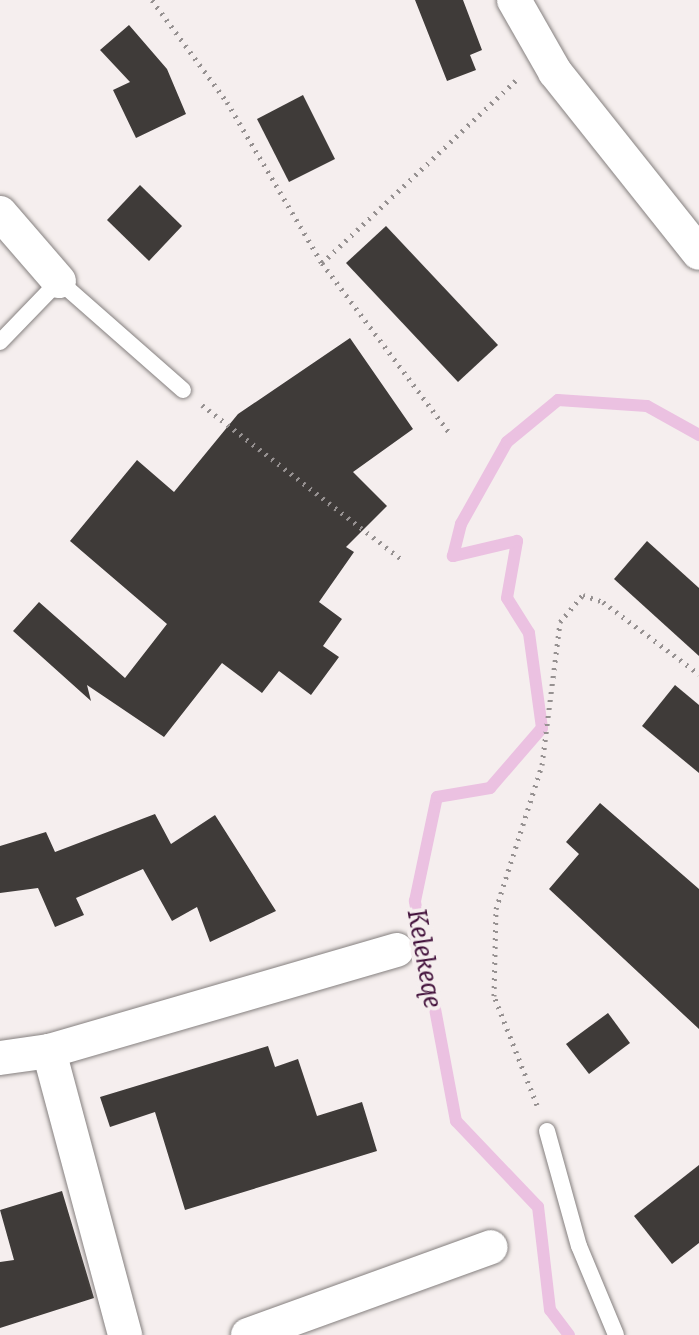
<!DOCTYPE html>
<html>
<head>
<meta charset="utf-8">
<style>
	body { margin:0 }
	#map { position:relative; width:699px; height:1335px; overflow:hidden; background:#f5eeee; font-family:Literata,serif }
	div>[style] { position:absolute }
	.stream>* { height:12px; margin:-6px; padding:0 6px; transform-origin:6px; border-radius:6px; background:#ebc1e1 }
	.building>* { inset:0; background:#3f3b39 }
	.path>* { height:5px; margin-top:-2.5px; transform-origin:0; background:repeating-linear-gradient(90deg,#969191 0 2px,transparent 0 8px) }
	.roads { filter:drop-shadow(0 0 2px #85807f) drop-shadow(0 0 2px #85807f) }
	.service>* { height:16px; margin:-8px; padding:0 8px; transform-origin:8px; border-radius:8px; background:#fff }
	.minor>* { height:34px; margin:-17px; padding:0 17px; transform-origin:17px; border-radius:17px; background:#fff }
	span { translate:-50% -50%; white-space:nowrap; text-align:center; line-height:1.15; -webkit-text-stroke:8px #f5eeee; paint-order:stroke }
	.water-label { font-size:26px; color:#43123c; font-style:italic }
</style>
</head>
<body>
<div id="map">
	<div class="stream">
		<i style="left:569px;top:1335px;width:31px;rotate:-127deg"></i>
		<i style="left:550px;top:1310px;width:104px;rotate:-96.6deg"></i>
		<i style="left:538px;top:1207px;width:119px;rotate:-133.6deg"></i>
		<i style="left:456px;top:1121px;width:224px;rotate:-100.6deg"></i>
		<i style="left:415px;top:901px;width:106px;rotate:-78.1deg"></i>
		<i style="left:437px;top:797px;width:54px;rotate:-9.6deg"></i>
		<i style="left:490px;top:788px;width:79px;rotate:-49.1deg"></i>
		<i style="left:542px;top:728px;width:96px;rotate:-97.8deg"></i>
		<i style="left:529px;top:633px;width:41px;rotate:-122.2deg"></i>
		<i style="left:507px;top:598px;width:58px;rotate:-80deg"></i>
		<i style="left:517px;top:541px;width:66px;rotate:166.8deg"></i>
		<i style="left:453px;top:556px;width:33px;rotate:-76deg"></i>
		<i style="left:461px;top:524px;width:94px;rotate:-60.7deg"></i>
		<i style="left:507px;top:442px;width:66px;rotate:-39.5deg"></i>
		<i style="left:558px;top:400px;width:89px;rotate:3.9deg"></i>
		<i style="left:647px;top:406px;width:60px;rotate:29.1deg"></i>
	</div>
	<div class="building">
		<i style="clip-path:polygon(415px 0,463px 0,482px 50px,470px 55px,476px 70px,447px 81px)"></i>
		<i style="clip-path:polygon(129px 25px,167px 69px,186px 114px,136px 138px,113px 90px,130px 82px,100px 50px)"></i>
		<i style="clip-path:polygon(303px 95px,335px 159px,289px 182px,257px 119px)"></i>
		<i style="clip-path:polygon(140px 185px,182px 226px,149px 261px,107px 220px)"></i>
		<i style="clip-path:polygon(386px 226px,498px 345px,458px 382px,346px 263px)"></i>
		<i style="clip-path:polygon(350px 338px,413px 429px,353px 472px,387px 506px,346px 547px,354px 552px,319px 602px,342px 619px,323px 646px,339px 657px,311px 695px,279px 671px,262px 693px,222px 663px,164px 737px,87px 685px,91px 701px,13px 631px,39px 602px,125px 678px,167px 624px,70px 541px,137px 460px,174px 492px,238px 414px)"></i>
		<i style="clip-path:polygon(647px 541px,699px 588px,699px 656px,614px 579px)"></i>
		<i style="clip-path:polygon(675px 685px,699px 705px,699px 773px,642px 726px)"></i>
		<i style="clip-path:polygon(600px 803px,699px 889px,699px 1029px,549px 889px,579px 854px,566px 842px)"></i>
		<i style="clip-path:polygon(155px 814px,171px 844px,215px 815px,276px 911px,210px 942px,197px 907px,172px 921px,143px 869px,76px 898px,84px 915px,55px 927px,38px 888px,0 893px,0 846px,46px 832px,55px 852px)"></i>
		<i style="clip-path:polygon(608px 1013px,630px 1043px,589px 1074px,566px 1044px)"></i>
		<i style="clip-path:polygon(268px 1046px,275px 1067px,298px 1059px,317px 1116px,362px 1102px,377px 1151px,185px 1210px,155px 1112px,110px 1127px,100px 1097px)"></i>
		<i style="clip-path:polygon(699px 1165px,699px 1243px,672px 1264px,634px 1216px)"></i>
		<i style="clip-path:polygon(62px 1191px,94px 1298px,0 1328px,0 1262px,14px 1260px,0 1210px)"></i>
	</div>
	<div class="path">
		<i style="left:152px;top:0;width:127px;rotate:53.7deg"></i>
		<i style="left:227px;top:102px;width:187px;rotate:59.5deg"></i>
		<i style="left:322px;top:263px;width:215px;rotate:53.1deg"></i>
		<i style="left:322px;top:263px;width:267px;rotate:-43.3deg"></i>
		<i style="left:202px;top:405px;width:252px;rotate:37.7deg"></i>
		<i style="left:537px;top:1105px;width:117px;rotate:-111.5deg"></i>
		<i style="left:494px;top:996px;width:87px;rotate:-88.7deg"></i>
		<i style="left:496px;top:909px;width:151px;rotate:-72.3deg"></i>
		<i style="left:542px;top:765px;width:144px;rotate:-82.8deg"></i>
		<i style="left:560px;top:622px;width:35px;rotate:-50deg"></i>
		<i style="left:583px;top:595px;width:21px;rotate:19deg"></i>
		<i style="left:603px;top:602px;width:120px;rotate:36.9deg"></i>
	</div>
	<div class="roads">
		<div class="service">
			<i style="left:0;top:342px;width:85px;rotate:-46deg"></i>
			<i style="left:59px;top:281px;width:165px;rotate:41.3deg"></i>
			<i style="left:547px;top:1131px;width:119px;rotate:74.5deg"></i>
			<i style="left:579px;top:1246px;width:96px;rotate:67.4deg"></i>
		</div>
		<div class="minor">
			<i style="left:514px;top:0;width:83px;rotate:60.3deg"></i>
			<i style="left:555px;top:72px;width:231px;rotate:51.5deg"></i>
			<i style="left:0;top:213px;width:90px;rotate:49.1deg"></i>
			<i style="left:49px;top:1051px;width:294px;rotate:75deg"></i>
			<i style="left:0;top:1058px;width:49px;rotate:-8.1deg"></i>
			<i style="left:49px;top:1051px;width:362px;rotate:-16.2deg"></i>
			<i style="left:248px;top:1335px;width:258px;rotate:-19.9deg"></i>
		</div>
	</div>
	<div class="water-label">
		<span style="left:427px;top:958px;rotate:80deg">Kelekeqe</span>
	</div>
</div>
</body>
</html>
